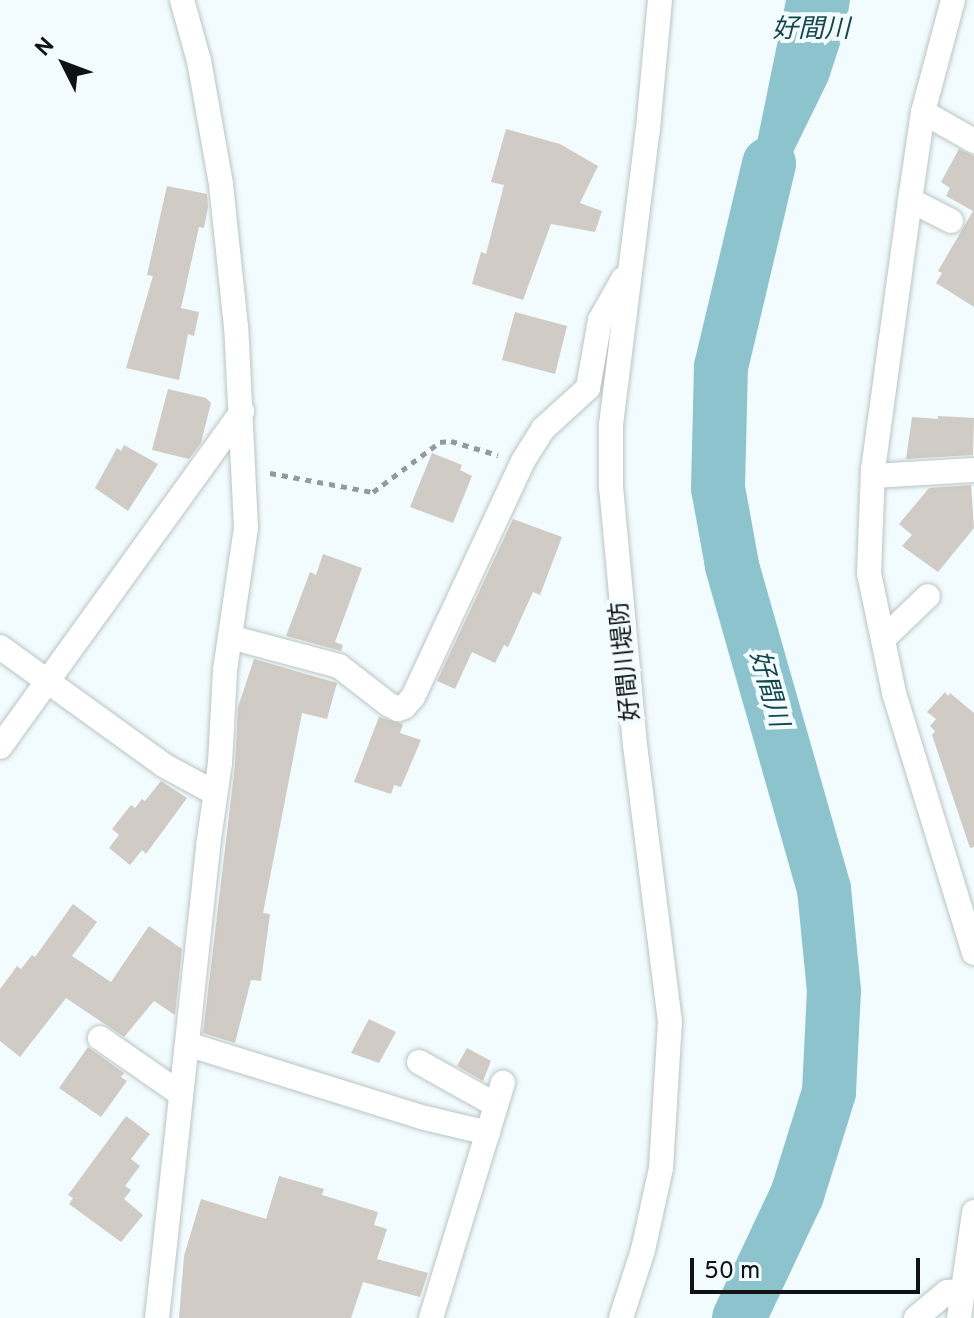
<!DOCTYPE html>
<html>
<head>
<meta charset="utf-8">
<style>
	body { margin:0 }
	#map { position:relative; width:974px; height:1318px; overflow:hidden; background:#f2fbfd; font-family:Overpass,"Noto Sans JP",sans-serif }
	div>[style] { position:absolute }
	.water>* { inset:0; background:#8cc3cc }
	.river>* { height:54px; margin:-27px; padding:0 27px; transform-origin:27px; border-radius:27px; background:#8cc3cc }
	.building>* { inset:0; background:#d0cbc4 }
	.path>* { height:5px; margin-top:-2.5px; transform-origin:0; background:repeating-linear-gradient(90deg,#939a9b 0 6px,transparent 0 12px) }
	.roads { filter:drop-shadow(0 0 2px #bac4c5) drop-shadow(0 0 2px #bac4c5) }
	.minor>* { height:24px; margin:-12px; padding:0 12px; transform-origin:12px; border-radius:12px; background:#fff }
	span { translate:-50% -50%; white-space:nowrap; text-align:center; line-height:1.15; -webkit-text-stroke:8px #f2fbfd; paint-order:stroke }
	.street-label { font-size:24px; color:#101314 }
	.water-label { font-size:26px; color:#14464d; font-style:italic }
	.north { position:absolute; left:24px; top:24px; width:80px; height:80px; -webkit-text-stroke:6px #f2fbfd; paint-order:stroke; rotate:312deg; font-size:22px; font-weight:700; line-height:32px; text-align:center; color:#101314 }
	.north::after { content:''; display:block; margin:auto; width:28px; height:36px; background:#101314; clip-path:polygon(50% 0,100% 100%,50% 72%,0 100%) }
	.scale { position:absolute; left:690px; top:1258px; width:230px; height:36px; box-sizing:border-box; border:4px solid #101314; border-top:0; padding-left:10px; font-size:24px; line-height:28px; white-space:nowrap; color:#101314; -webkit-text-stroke:6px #f2fbfd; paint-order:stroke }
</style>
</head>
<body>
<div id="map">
	<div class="water">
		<i style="clip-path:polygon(786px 0,850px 0,846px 26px,828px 81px,728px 285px)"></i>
	</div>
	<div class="river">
		<i style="left:739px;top:1318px;width:136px;rotate:-64.8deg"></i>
		<i style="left:797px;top:1195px;width:108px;rotate:-72.7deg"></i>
		<i style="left:829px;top:1092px;width:101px;rotate:-87.2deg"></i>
		<i style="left:834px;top:991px;width:102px;rotate:-95.6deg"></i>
		<i style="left:824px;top:889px;width:337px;rotate:-105.9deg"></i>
		<i style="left:732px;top:565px;width:78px;rotate:-100.3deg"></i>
		<i style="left:718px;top:488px;width:121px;rotate:-88.6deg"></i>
		<i style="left:721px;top:367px;width:209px;rotate:-76.7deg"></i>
	</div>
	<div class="building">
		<i style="clip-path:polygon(506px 129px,560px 144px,598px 166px,580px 203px,602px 211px,595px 232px,551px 224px,523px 300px,472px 284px,481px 252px,486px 254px,504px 185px,491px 182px)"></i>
		<i style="clip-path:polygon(959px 149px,974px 156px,974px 307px,936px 283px,942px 273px,938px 271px,973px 211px,946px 196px,950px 188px,941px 182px)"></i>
		<i style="clip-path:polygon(167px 186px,207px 194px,208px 207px,204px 228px,199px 227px,181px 308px,199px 312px,194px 336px,188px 334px,179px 380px,126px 368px,153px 276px,147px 275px)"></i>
		<i style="clip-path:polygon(515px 312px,567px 326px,555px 374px,502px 360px)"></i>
		<i style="clip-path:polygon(168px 389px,206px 398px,211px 403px,201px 443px,189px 459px,152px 450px)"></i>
		<i style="clip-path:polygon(938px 416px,974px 418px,973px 455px,906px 459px,912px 417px,938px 419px)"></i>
		<i style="clip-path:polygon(124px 445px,158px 464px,128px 511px,95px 488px,117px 448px,121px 451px)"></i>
		<i style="clip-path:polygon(432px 453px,462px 465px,460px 470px,472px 476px,453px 523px,410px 507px)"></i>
		<i style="clip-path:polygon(971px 485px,974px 528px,938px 572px,902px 546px,912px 535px,899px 524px,929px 488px)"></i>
		<i style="clip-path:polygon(513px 519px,562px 537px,540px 595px,533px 592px,508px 647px,504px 645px,495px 663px,472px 652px,455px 689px,437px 681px)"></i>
		<i style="clip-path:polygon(323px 554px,362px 568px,335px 642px,343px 645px,341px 651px,286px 636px,310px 572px,316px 575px)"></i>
		<i style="clip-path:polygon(254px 659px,337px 683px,327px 719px,302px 713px,263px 913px,270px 914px,261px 981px,251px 980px,235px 1043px,203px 1033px,235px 765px,238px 707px)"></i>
		<i style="clip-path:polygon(945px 692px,948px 696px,950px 693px,974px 713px,974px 847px,970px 848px,932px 735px,935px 731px,930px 726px,936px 719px,927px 712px)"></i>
		<i style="clip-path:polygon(379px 717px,403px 724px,400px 733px,421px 740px,401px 787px,394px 785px,391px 794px,354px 782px)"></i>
		<i style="clip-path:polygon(161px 781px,187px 798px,146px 854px,142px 850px,130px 865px,109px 848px,119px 835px,112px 829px,131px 805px,135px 808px,142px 799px,145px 801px)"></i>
		<i style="clip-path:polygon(73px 904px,97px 922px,72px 956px,111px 982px,149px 926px,182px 949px,175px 1015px,154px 1001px,124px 1037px,66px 998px,20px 1057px,0 1041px,0 989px,17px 966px,21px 969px,32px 955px,35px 957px)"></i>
		<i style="clip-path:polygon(369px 1019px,396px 1032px,379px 1063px,351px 1053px)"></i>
		<i style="clip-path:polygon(88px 1047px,124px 1073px,121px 1077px,127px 1081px,101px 1117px,59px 1088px)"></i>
		<i style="clip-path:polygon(467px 1048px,491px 1061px,483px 1081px,457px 1066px)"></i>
		<i style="clip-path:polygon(126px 1116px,150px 1134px,131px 1159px,140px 1166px,125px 1186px,131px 1190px,124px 1199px,143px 1215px,121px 1242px,69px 1204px,73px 1198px,68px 1195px)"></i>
		<i style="clip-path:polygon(279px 1176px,324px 1189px,322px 1195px,378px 1212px,374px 1225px,387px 1229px,377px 1259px,428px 1273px,420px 1297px,363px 1282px,351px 1318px,179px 1318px,184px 1256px,201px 1199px,266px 1219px)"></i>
	</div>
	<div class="path">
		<i style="left:270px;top:473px;width:105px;rotate:10.5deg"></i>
		<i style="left:373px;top:492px;width:84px;rotate:-36.7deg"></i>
		<i style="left:440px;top:442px;width:11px;rotate:-5deg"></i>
		<i style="left:451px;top:441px;width:49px;rotate:16.6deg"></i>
	</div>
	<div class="roads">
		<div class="minor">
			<i style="left:953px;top:0;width:116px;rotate:105deg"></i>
			<i style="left:923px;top:112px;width:89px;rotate:98.4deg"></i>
			<i style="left:910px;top:200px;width:272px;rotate:97.8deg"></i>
			<i style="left:873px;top:469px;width:104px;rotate:92.2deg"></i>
			<i style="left:869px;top:573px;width:123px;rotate:78.2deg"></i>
			<i style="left:894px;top:693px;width:272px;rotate:72.9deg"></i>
			<i style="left:923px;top:112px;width:59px;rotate:29.6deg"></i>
			<i style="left:910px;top:200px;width:46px;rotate:27.1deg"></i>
			<i style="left:873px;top:476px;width:101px;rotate:-3.4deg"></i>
			<i style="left:230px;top:637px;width:113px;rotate:14.9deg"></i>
			<i style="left:339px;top:666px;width:62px;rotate:37.8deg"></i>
			<i style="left:388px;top:704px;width:11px;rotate:27deg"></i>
			<i style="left:398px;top:709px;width:6px;rotate:-18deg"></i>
			<i style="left:404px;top:707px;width:13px;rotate:-48deg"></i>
			<i style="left:413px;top:697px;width:260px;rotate:-65deg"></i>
			<i style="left:523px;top:461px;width:38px;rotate:-58deg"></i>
			<i style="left:543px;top:429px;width:61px;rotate:-42.3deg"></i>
			<i style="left:588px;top:388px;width:69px;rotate:-80deg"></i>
			<i style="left:600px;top:320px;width:47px;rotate:-60.7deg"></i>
			<i style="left:883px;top:639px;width:62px;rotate:-43.7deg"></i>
			<i style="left:0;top:647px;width:203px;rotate:35.8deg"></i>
			<i style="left:165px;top:766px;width:57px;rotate:28.4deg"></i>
			<i style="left:0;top:747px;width:414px;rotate:-54.2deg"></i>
			<i style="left:100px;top:1038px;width:98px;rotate:34.7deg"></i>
			<i style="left:187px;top:1044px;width:245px;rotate:17.3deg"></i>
			<i style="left:421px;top:1117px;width:69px;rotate:13.4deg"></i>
			<i style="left:419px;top:1062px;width:88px;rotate:29.2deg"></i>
			<i style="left:157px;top:1318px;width:475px;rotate:-83.8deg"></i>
			<i style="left:208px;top:846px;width:84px;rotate:-81.8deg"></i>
			<i style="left:220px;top:763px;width:93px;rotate:-86.9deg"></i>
			<i style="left:225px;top:670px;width:144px;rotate:-81.6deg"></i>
			<i style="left:246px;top:528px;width:201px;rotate:-92.8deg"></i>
			<i style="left:236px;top:327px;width:144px;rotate:-96deg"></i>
			<i style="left:221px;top:184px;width:125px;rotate:-100.1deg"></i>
			<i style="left:199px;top:61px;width:63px;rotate:-105.6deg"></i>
			<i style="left:431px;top:1318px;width:246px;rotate:-73deg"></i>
			<i style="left:621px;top:1318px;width:71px;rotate:-72.1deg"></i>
			<i style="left:643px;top:1250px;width:84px;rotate:-77.6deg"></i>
			<i style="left:661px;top:1168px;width:146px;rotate:-86.5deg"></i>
			<i style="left:670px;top:1022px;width:279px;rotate:-97.2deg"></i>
			<i style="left:635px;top:745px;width:260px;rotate:-95.3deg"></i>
			<i style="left:611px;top:486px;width:61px;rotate:-90deg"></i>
			<i style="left:611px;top:425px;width:298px;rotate:-82.9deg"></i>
			<i style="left:648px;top:129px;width:130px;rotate:-84.7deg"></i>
			<i style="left:916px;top:1318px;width:40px;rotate:-40deg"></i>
			<i style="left:947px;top:1292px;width:14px;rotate:-4deg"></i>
			<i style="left:959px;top:1318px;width:107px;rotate:-81.9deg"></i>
		</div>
	</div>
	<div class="street-label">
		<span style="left:627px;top:661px;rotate:-96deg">好間川堤防</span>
	</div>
	<div class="water-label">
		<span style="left:811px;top:31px">好間川</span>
		<span style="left:767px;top:689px;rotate:74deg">好間川</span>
	</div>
	<div class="north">N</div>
	<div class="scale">50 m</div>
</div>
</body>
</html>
